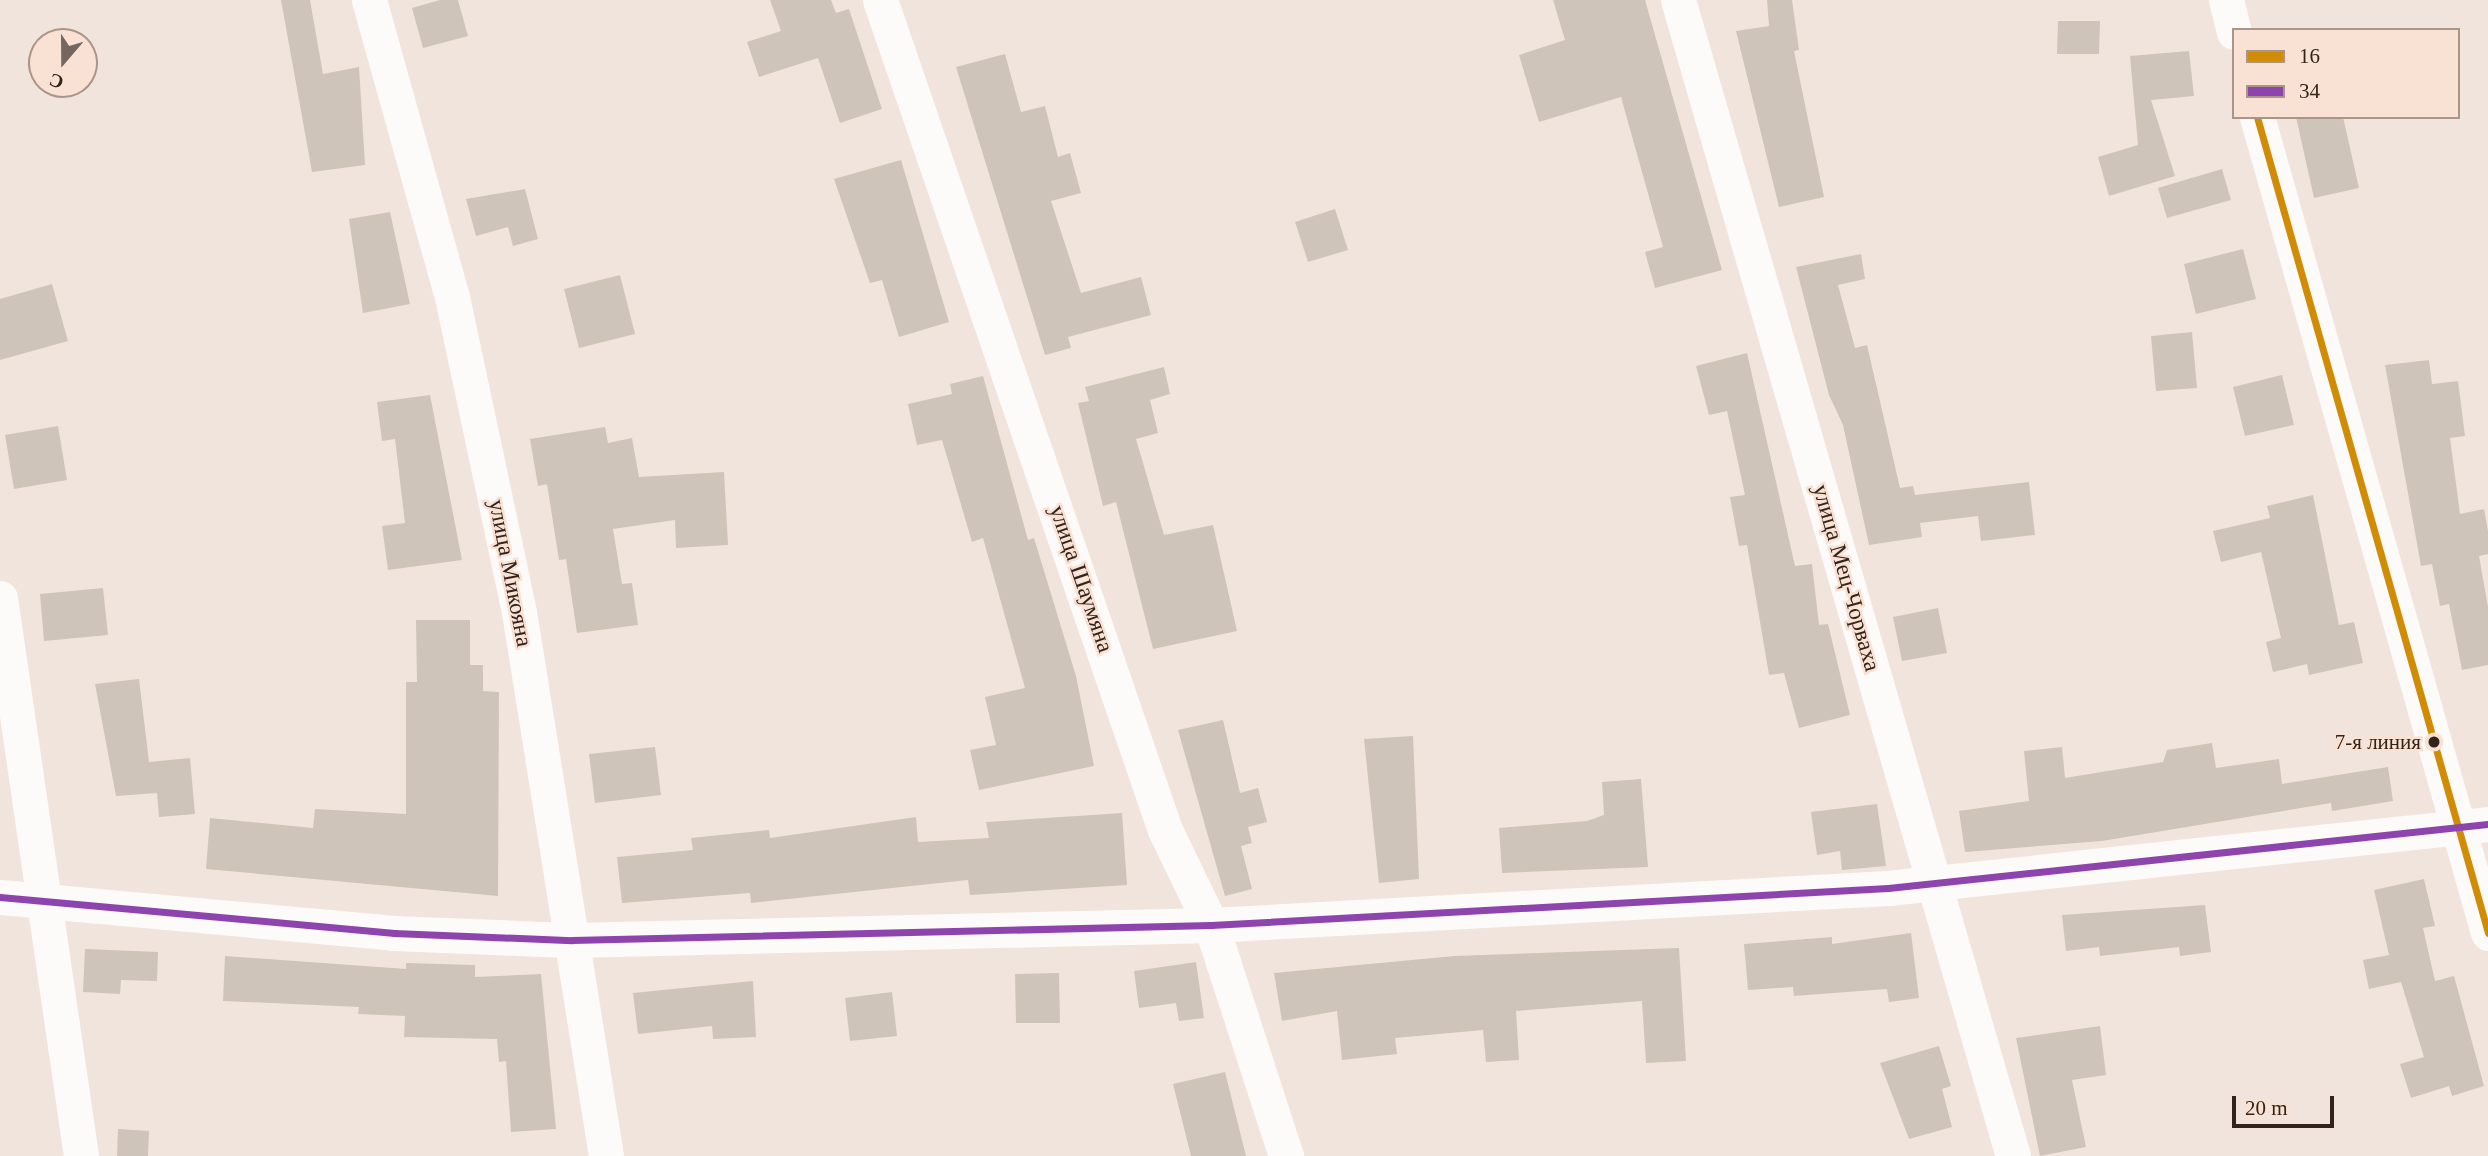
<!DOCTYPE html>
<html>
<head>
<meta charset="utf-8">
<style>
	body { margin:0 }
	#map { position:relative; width:2488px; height:1156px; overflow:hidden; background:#f1e4dc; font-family:Georgia,serif }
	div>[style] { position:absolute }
	.building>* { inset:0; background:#cfc4ba }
	.minor>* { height:35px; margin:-17.5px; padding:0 17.5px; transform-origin:17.5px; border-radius:17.5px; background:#fdfbfa }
	.bus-1>* { height:7px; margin:-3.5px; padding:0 3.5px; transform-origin:3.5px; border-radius:3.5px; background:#d08c05 }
	.bus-2>* { height:7px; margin:-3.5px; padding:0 3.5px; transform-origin:3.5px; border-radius:3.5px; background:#8e44ad }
	.dots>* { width:19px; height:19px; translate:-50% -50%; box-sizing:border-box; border:4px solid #f9e1d4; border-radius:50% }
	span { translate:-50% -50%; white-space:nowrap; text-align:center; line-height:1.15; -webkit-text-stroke:5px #f9e1d4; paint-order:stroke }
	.bus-label { font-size:21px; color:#32231b }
	.right { translate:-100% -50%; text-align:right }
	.street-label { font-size:23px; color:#32231b }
	.legend { position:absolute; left:2232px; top:28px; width:228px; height:91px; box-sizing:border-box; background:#f9e1d4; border:2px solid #a9958a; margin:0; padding:9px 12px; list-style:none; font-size:21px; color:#32231b }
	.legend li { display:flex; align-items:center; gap:14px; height:35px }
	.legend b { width:35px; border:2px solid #a9958a }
	.north { position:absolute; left:28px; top:28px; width:70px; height:70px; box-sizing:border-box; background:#f9e1d4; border:2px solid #a9958a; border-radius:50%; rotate:200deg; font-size:19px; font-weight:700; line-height:28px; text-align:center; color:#32231b }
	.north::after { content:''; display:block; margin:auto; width:24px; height:32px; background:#75675f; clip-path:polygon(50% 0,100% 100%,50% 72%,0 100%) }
	.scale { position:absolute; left:2232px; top:1096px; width:102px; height:32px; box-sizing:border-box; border:4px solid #32231b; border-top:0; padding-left:9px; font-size:21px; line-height:24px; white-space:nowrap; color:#32231b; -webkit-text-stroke:5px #f9e1d4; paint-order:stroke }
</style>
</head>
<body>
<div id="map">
	<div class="building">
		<i style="clip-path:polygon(281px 0,310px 0,323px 74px,359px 67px,365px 165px,312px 172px)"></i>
		<i style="clip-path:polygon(440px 0,458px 0,468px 36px,423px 48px,412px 8px)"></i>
		<i style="clip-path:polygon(770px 0,831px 0,836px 13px,849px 9px,882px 109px,840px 123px,818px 58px,759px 77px,747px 42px,781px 31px)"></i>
		<i style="clip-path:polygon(1553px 0,1645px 0,1722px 270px,1655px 288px,1645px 252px,1663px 247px,1621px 97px,1539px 122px,1519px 55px,1565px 40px)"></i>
		<i style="clip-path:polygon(1767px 0,1792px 0,1799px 50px,1794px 51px,1824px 197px,1779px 207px,1736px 31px,1769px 26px)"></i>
		<i style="clip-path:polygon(2058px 21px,2100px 21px,2099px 54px,2057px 54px)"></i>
		<i style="clip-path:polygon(2189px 51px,2194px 96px,2151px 100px,2175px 176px,2109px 196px,2098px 157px,2138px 145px,2130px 56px)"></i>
		<i style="clip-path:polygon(1005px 54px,1021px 112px,1045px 106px,1058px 157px,1070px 153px,1081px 193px,1051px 201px,1081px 293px,1141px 277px,1151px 315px,1068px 337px,1071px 348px,1045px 355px,956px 67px)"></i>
		<i style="clip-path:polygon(2296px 117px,2343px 117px,2359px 188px,2314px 198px)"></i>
		<i style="clip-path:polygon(901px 160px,949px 322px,899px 337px,882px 280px,870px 283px,834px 179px)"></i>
		<i style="clip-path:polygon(2222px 169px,2231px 200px,2167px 218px,2158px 188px)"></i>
		<i style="clip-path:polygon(525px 189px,538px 239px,513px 246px,508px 227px,476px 236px,466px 199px)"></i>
		<i style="clip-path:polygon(1335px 209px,1348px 250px,1308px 262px,1295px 222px)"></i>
		<i style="clip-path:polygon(390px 212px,410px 304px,363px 313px,349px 219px)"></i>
		<i style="clip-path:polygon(2243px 249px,2256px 299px,2196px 314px,2184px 264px)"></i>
		<i style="clip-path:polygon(1861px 254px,1865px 279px,1838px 285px,1855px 348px,1867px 345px,1900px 488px,1913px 486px,1915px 495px,2029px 482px,2035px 535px,1981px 541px,1978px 516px,1920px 523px,1922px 537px,1869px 545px,1843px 425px,1829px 395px,1796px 267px)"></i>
		<i style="clip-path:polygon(620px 275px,635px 334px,579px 348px,564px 289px)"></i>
		<i style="clip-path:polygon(52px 284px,68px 341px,0 360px,0 299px)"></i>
		<i style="clip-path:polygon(2192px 332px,2197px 388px,2156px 391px,2151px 336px)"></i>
		<i style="clip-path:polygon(1747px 353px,1795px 566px,1812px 564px,1819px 625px,1828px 624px,1850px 715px,1799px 728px,1784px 673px,1769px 675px,1747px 545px,1739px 546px,1730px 497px,1745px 495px,1727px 411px,1709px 415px,1696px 366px)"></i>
		<i style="clip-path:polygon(2429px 360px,2432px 384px,2458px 381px,2465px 436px,2450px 438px,2460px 514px,2484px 509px,2488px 531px,2488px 554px,2479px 556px,2488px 607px,2488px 665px,2462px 670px,2449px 604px,2440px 606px,2432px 564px,2421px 566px,2385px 365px)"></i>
		<i style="clip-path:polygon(1164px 367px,1170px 394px,1150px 400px,1158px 433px,1136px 439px,1164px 535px,1213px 525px,1237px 631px,1153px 649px,1116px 502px,1103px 506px,1078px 403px,1089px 401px,1085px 387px)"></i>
		<i style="clip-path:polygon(2282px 375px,2294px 425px,2245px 436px,2233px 387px)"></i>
		<i style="clip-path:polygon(983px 376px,1028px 540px,1034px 538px,1076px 676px,1094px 766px,979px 790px,970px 750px,996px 745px,985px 697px,1025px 688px,983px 538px,972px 542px,942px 440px,917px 445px,908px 404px,952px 394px,950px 384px)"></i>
		<i style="clip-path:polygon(430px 395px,462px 560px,388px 570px,382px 526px,405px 523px,395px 439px,382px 441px,377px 402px)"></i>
		<i style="clip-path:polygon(58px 426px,67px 480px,14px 489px,5px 435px)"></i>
		<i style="clip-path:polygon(605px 427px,608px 443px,632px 438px,639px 477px,724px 472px,728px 545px,676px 548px,675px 520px,613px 529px,622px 584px,632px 583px,638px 625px,577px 633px,566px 559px,559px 560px,547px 484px,538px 486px,530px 439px)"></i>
		<i style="clip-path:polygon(2313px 495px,2339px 625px,2354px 622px,2363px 663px,2309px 675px,2307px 664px,2273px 672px,2266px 642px,2281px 638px,2261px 552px,2221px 562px,2213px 531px,2270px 518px,2267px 506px)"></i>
		<i style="clip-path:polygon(103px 588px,108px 635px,44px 641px,40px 594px)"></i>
		<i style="clip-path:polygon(1938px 608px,1947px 653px,1902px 661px,1893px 617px)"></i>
		<i style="clip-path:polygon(416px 620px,470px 620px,470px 665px,483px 665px,483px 691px,499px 692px,498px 896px,206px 869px,210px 818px,313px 828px,315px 809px,406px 814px,406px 682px,417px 682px)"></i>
		<i style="clip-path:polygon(139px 679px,149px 762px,190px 758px,195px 814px,159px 817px,157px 793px,116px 796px,95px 684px)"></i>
		<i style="clip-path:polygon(1223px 720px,1240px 793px,1258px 788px,1267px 822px,1248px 827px,1252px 843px,1241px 846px,1252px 889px,1225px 896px,1178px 730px)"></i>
		<i style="clip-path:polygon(1413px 736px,1419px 879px,1379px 883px,1364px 739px)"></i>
		<i style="clip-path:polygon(2212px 743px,2216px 768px,2279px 759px,2282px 784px,2388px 767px,2393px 801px,2332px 811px,2331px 803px,2102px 841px,1965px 852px,1959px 811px,2029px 801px,2024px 751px,2062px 747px,2065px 778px,2163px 762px,2167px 750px)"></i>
		<i style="clip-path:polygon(655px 747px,661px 795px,595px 803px,589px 754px)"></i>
		<i style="clip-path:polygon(1641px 779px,1648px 867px,1502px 873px,1499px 828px,1587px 821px,1604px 815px,1602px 782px)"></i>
		<i style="clip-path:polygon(1877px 804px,1886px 866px,1842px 870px,1840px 851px,1817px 855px,1811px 812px)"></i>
		<i style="clip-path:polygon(1122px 813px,1127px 885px,970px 895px,968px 880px,751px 903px,750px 893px,622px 903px,617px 857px,693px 850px,691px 838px,769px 830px,770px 838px,916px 817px,918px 842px,989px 838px,986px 822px)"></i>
		<i style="clip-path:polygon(2424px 879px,2435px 926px,2423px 928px,2435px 981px,2454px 976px,2484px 1086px,2452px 1096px,2449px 1086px,2411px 1098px,2400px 1064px,2424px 1057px,2401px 982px,2369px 989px,2363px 960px,2389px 955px,2374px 890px)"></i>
		<i style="clip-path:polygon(2205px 905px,2211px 952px,2180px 956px,2179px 947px,2100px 956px,2099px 947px,2066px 951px,2062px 915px)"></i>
		<i style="clip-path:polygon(1911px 933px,1919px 998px,1889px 1002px,1887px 989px,1794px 996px,1793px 987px,1748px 990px,1744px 944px,1832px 937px,1832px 944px)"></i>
		<i style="clip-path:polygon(1679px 948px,1686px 1061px,1646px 1063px,1642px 1001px,1516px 1011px,1519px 1060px,1486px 1062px,1483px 1030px,1395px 1038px,1397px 1054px,1342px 1060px,1337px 1011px,1282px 1021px,1274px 973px,1454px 956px)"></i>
		<i style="clip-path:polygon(85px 949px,158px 952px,157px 981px,121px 980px,120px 994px,83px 992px)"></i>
		<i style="clip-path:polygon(225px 956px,406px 969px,406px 963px,475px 965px,475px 977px,541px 974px,556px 1129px,511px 1132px,506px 1061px,499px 1062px,497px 1039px,404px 1037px,405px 1016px,358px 1014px,359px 1007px,223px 1001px)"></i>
		<i style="clip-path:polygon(1196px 962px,1204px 1018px,1179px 1021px,1176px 1003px,1139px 1008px,1134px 971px)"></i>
		<i style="clip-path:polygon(1059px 973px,1060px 1023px,1016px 1023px,1015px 974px)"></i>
		<i style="clip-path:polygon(753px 981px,756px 1037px,713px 1039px,712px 1026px,638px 1034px,633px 993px)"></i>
		<i style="clip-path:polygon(892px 992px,897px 1036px,850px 1041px,845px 998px)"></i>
		<i style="clip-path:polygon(2100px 1026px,2106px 1075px,2072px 1080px,2086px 1147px,2040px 1156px,2016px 1038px)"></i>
		<i style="clip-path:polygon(1939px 1046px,1951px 1086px,1942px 1089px,1952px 1127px,1909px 1139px,1880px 1063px)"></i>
		<i style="clip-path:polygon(1225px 1072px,1246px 1156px,1191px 1156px,1173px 1084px)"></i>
		<i style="clip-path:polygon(118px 1129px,149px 1131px,148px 1156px,117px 1156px)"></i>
	</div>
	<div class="minor">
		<i style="left:369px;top:0;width:308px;rotate:74.4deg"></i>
		<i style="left:452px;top:297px;width:322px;rotate:78deg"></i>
		<i style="left:519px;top:612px;width:551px;rotate:80.91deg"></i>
		<i style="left:880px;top:0;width:878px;rotate:71.05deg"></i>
		<i style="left:1165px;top:830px;width:106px;rotate:64.2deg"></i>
		<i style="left:1211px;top:925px;width:243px;rotate:72deg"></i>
		<i style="left:1678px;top:0;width:1204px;rotate:73.84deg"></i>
		<i style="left:2226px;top:0;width:33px;rotate:76deg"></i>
		<i style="left:2257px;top:117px;width:848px;rotate:74.19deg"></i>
		<i style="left:0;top:598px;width:564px;rotate:81.74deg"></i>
		<i style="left:0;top:897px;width:396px;rotate:5.2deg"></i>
		<i style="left:394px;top:933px;width:178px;rotate:2.3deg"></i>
		<i style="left:572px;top:940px;width:639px;rotate:-1.34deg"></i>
		<i style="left:1211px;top:925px;width:678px;rotate:-3.13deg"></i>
		<i style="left:1888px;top:888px;width:603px;rotate:-6.09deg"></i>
	</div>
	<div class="bus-1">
		<i style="left:2257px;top:117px;width:848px;rotate:74.19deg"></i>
	</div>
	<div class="bus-2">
		<i style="left:0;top:897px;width:396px;rotate:5.2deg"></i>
		<i style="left:394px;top:933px;width:178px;rotate:2.3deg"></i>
		<i style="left:572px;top:940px;width:639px;rotate:-1.34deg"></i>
		<i style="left:1211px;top:925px;width:678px;rotate:-3.13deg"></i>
		<i style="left:1888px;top:888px;width:603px;rotate:-6.09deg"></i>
	</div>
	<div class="dots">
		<i style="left:2434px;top:742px;background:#32231b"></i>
	</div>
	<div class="bus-label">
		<span class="right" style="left:2421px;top:742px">7-я линия</span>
	</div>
	<div class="street-label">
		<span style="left:510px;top:573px;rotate:79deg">улица Микояна</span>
		<span style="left:1846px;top:578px;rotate:74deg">улица Мец-Чорваха</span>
		<span style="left:1081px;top:579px;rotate:71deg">улица Шаумяна</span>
	</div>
	<ul class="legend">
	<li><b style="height:9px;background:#d08c05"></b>16</li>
	<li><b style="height:9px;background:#8e44ad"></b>34</li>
	</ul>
	<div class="north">С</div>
	<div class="scale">20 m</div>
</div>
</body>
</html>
